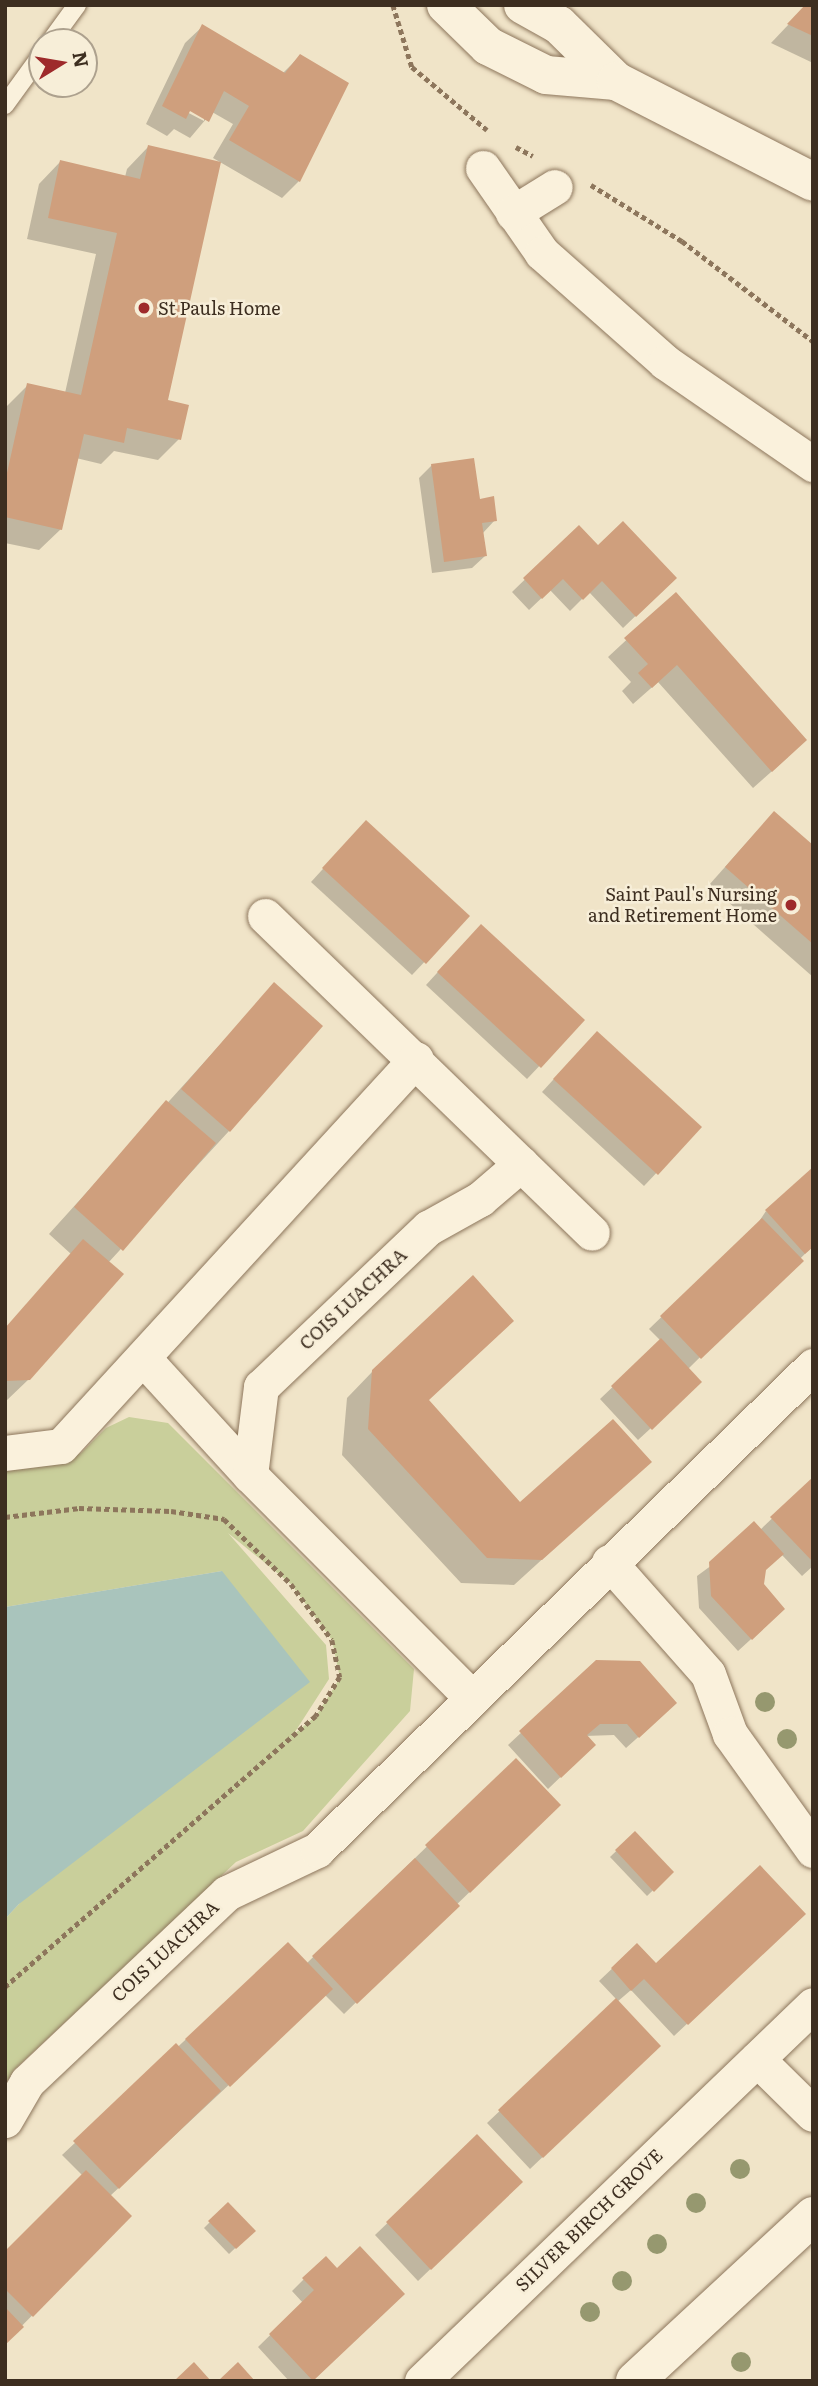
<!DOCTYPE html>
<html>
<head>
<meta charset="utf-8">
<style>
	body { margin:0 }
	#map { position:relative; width:818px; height:2386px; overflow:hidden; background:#f0e4c8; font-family:Literata,serif }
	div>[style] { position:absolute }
	.green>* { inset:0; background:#c9cf9b }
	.water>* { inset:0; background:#a9c4bc }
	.shadow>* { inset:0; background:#0003 }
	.building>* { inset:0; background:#cf9f7d }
	.path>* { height:4.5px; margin-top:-2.25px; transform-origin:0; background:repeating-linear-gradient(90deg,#8d765c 0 5px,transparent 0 8.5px) }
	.roads { filter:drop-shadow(0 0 2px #8d765c) drop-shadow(0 0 2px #8d765c) }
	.lane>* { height:18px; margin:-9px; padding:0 9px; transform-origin:9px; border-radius:9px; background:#faf1dc }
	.street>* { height:35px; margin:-17.5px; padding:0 17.5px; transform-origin:17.5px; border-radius:17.5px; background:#faf1dc }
	.secondary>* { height:38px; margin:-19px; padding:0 19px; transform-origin:19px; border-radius:19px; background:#faf1dc }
	.trees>* { width:20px; height:20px; margin:-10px; border-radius:50%; background:#96986f }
	.dots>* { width:19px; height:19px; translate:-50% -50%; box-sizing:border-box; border:4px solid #f7eed8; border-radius:50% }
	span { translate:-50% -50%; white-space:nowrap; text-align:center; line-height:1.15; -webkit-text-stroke:5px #f7eed8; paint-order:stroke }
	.poi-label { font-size:18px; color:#3d2e20 }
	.left { translate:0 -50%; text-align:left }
	.right { translate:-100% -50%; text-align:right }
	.street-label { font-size:18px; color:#3d2e20 }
	.frame { position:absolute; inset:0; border:7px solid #3d2e20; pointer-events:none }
	.north { position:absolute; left:28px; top:28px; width:70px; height:70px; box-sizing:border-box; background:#f7eed8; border:2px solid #ada18e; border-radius:50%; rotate:79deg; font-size:19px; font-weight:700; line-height:28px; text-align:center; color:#3d2e20 }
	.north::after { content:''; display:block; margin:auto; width:24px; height:32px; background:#9e2a2b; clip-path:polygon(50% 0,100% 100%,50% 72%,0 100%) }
</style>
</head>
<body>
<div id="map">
	<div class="green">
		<i style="clip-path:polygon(evenodd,129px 1417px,168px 1423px,414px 1669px,410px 1711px,303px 1831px,236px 1862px,14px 2070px,5px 2085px,5px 1919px,19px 1904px,222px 1571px,5px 1607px,5px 1471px,53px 1465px,81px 1453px,106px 1428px,129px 1417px,228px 1533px,291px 1584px,332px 1640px,340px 1678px,316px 1716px,293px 1735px,329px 1679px,326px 1645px,228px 1533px)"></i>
	</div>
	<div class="water">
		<i style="clip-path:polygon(222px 1571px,310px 1682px,19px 1904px,5px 1919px,5px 1607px)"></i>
	</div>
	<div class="shadow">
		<i style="clip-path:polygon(807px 5px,813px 5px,813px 63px,771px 43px)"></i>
		<i style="clip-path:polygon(evenodd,203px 26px,282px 74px,300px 56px,299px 181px,282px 198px,213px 158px,233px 124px,212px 112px,190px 138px,174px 129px,167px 136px,146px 124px,185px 43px,203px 26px,183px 106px,204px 117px,204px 121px,181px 109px,183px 106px)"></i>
		<i style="clip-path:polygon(148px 147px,166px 401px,179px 439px,158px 460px,114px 451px,101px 464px,76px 458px,61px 529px,39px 550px,5px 543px,6px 407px,28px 385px,65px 393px,96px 254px,27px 239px,39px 184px,60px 162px,125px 177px,127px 169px)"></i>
		<i style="clip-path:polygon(432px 465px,478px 500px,495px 520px,482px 534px,485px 556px,472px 568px,432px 573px,419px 478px)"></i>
		<i style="clip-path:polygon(579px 527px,598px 548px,675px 578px,623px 628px,589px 592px,570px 611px,550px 590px,529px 610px,512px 592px)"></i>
		<i style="clip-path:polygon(676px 594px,788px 757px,753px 788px,658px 682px,633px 704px,622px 691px,631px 682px,608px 657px)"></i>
		<i style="clip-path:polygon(757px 831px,813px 848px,813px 977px,709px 885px)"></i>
		<i style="clip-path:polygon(354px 835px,468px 916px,412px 975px,311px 882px)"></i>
		<i style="clip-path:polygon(469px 938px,583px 1020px,527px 1079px,426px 985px)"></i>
		<i style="clip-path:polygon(274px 985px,229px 1131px,108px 1263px,29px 1379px,5px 1402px,5px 1330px,71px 1254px,49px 1234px)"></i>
		<i style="clip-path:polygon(585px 1045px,700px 1127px,644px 1186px,542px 1092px)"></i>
		<i style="clip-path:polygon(766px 1211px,813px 1246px,688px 1369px,688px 1394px,638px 1440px,600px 1399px,661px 1341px,649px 1329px,756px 1226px)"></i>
		<i style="clip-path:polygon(373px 1371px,427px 1401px,520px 1504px,649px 1462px,514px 1585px,461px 1583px,342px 1455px,347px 1398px)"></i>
		<i style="clip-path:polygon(813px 1479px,813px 1566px,802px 1576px,781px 1554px,764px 1571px,762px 1585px,771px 1621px,738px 1651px,699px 1608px,697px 1576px,760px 1530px)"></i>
		<i style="clip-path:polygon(597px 1662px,663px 1715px,626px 1748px,614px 1735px,585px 1736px,594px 1745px,548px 1789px,508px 1745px)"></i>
		<i style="clip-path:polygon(516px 1760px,559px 1805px,344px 2014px,325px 1995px,110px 2196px,130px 2216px,5px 2343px,5px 2253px,82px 2175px,62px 2155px,288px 1944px,306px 1964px)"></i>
		<i style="clip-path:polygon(635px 1833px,672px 1872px,647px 1896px,610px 1857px)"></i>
		<i style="clip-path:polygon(791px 1926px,674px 2036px,631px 1990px,617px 2002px,646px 2059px,530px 2169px,487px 2123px,617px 2000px,599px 1981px,637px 1945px,656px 1966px)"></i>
		<i style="clip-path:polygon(477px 2137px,521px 2182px,418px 2281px,375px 2235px)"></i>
		<i style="clip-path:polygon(228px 2204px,253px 2231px,229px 2254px,204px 2228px)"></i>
		<i style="clip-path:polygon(337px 2270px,403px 2293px,312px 2381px,289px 2381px,258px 2347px,303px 2303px,292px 2291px,304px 2279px)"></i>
	</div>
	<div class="building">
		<i style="clip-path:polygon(805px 5px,813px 5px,813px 36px,787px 24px)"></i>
		<i style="clip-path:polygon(202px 24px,285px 73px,300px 54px,349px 83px,300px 182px,229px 140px,249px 106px,224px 91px,209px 122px,190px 111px,186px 119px,162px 106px)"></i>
		<i style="clip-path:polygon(148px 145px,221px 162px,168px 400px,189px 405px,181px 440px,127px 428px,124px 443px,84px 434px,62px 530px,5px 517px,5px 482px,27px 383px,81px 395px,117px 233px,48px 218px,60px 160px,140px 179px)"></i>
		<i style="clip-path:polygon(474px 458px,480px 499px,494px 496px,497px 521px,482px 523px,487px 556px,444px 562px,431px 464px)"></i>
		<i style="clip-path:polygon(623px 521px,677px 578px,636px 617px,602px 581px,583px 600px,563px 579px,542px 599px,523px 578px,579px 525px,598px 545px)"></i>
		<i style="clip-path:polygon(676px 592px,807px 740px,772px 772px,677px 665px,652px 688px,638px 673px,648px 664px,624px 638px)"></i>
		<i style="clip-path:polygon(774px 811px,813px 845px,813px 944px,725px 867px)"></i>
		<i style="clip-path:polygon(366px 820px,470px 916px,426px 964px,322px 868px)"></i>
		<i style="clip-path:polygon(481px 924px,585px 1020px,541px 1068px,437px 972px)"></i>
		<i style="clip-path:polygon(274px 982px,323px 1026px,230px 1132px,181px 1089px)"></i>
		<i style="clip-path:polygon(597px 1031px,702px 1127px,658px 1175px,553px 1079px)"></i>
		<i style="clip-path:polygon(166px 1100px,216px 1143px,123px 1251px,74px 1207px)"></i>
		<i style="clip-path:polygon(813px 1167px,813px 1247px,805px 1254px,765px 1210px)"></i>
		<i style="clip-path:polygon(762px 1218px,804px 1261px,701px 1359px,660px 1316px)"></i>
		<i style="clip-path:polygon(83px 1239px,124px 1274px,30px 1380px,5px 1381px,5px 1328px)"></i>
		<i style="clip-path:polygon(473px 1275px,514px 1321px,429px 1400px,520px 1502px,613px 1419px,652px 1462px,542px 1560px,487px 1558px,368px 1429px,372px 1370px)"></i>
		<i style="clip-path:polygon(661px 1338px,702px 1382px,652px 1430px,611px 1386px)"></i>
		<i style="clip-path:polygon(813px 1477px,813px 1562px,770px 1517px)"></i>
		<i style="clip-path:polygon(754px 1521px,784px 1554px,766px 1570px,764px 1584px,785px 1609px,752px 1640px,711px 1596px,709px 1562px)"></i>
		<i style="clip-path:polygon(596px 1660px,640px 1661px,677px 1703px,639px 1738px,627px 1724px,600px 1724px,587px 1735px,596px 1745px,561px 1778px,519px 1731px)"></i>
		<i style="clip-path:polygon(516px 1758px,561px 1805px,470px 1893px,425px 1845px)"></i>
		<i style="clip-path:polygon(635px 1831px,674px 1872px,654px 1892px,615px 1850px)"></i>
		<i style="clip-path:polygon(415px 1858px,460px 1906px,357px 2004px,312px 1956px)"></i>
		<i style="clip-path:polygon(760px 1865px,806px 1914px,688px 2025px,644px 1979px,631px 1991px,611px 1968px,637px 1943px,656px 1963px)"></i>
		<i style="clip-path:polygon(288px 1942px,333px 1989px,230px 2087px,185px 2039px)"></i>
		<i style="clip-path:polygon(616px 1998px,661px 2046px,543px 2158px,498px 2110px)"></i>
		<i style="clip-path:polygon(176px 2043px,221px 2091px,119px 2189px,73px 2141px)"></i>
		<i style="clip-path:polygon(477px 2134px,523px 2182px,431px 2270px,386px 2222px)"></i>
		<i style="clip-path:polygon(86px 2170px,132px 2216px,33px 2317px,5px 2289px,5px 2251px)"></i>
		<i style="clip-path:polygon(228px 2202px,256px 2231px,236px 2249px,208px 2221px)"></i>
		<i style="clip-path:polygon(360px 2246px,405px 2294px,313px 2381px,269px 2334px,314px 2290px,302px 2278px,326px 2256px,337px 2268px)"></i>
		<i style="clip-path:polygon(5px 2307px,24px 2327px,5px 2345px)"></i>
		<i style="clip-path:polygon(194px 2362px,211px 2381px,174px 2381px)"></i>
		<i style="clip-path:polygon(238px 2362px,255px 2381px,218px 2381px)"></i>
	</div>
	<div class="path">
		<i style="left:393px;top:5px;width:65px;rotate:73deg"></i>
		<i style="left:412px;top:67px;width:98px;rotate:40deg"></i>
		<i style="left:516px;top:147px;width:19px;rotate:28deg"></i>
		<i style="left:591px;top:185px;width:107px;rotate:31.6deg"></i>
		<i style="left:682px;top:241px;width:165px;rotate:37.4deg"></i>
		<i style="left:5px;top:1517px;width:75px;rotate:-6.9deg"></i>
		<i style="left:79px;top:1508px;width:92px;rotate:1.9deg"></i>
		<i style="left:171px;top:1511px;width:54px;rotate:8.6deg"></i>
		<i style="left:224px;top:1519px;width:93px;rotate:44.1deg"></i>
		<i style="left:291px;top:1584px;width:69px;rotate:53.8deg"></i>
		<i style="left:332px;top:1640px;width:38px;rotate:78deg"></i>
		<i style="left:340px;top:1677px;width:46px;rotate:121.6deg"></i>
		<i style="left:316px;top:1716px;width:413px;rotate:138.9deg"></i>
	</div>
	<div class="roads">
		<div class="lane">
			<i style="left:50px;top:42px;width:46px;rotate:-53.9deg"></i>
			<i style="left:5px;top:105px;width:63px;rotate:-54deg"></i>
		</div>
		<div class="street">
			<i style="left:483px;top:168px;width:103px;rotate:55.2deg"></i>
			<i style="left:542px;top:253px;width:164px;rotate:41.5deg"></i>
			<i style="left:665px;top:362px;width:180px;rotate:34.6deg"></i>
			<i style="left:513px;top:213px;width:49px;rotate:-31.8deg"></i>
			<i style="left:265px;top:916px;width:455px;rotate:44.1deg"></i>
			<i style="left:144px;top:1359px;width:157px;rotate:47.6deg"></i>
			<i style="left:250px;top:1475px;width:315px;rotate:45.1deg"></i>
			<i style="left:5px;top:1453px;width:56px;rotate:-7.1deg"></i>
			<i style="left:61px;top:1446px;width:525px;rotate:-47.47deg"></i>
			<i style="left:250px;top:1475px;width:89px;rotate:-82.9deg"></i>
			<i style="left:261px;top:1387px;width:231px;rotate:-43.6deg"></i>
			<i style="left:428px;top:1228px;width:60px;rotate:-29.1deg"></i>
			<i style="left:480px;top:1199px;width:54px;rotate:-40.5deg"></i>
			<i style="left:609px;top:1562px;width:149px;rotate:48.5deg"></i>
			<i style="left:708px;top:1674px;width:64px;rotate:69.9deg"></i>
			<i style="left:730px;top:1734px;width:143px;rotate:54.4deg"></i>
			<i style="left:757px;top:2059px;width:78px;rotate:44.5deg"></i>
			<i style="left:5px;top:2120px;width:44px;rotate:-59.9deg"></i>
			<i style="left:27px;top:2082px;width:275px;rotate:-43.4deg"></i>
			<i style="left:227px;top:1893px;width:100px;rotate:-25.5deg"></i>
			<i style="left:317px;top:1850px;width:693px;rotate:-44.3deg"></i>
			<i style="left:422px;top:2381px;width:542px;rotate:-43.88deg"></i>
		</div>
		<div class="secondary">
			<i style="left:446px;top:5px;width:59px;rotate:44.3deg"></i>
			<i style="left:488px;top:46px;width:65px;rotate:26.6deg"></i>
			<i style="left:546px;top:75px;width:70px;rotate:4.9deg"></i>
			<i style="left:523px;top:5px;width:41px;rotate:29.1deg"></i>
			<i style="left:559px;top:25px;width:80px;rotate:44.5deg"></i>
			<i style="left:616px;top:81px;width:221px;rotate:27.1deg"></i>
			<i style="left:635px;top:2381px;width:243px;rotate:-42.8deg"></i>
		</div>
	</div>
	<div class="trees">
		<i style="left:765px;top:1702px"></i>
		<i style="left:787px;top:1739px"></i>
		<i style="left:740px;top:2169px"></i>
		<i style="left:696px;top:2203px"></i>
		<i style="left:657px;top:2244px"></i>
		<i style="left:622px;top:2281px"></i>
		<i style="left:590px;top:2312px"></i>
		<i style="left:741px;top:2362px"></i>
	</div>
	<div class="dots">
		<i style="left:144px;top:308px;background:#9e2a2b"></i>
		<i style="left:791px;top:905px;background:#9e2a2b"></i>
	</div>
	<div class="poi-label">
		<span class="left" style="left:158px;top:308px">St Pauls Home</span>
		<span class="right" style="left:777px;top:905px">Saint Paul's Nursing<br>and Retirement Home</span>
	</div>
	<div class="street-label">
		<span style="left:353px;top:1299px;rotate:-43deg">COIS LUACHRA</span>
		<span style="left:165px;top:1951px;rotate:-43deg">COIS LUACHRA</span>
		<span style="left:589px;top:2220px;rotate:-44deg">SILVER BIRCH GROVE</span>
	</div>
	<div class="frame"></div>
	<div class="north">N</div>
</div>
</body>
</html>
